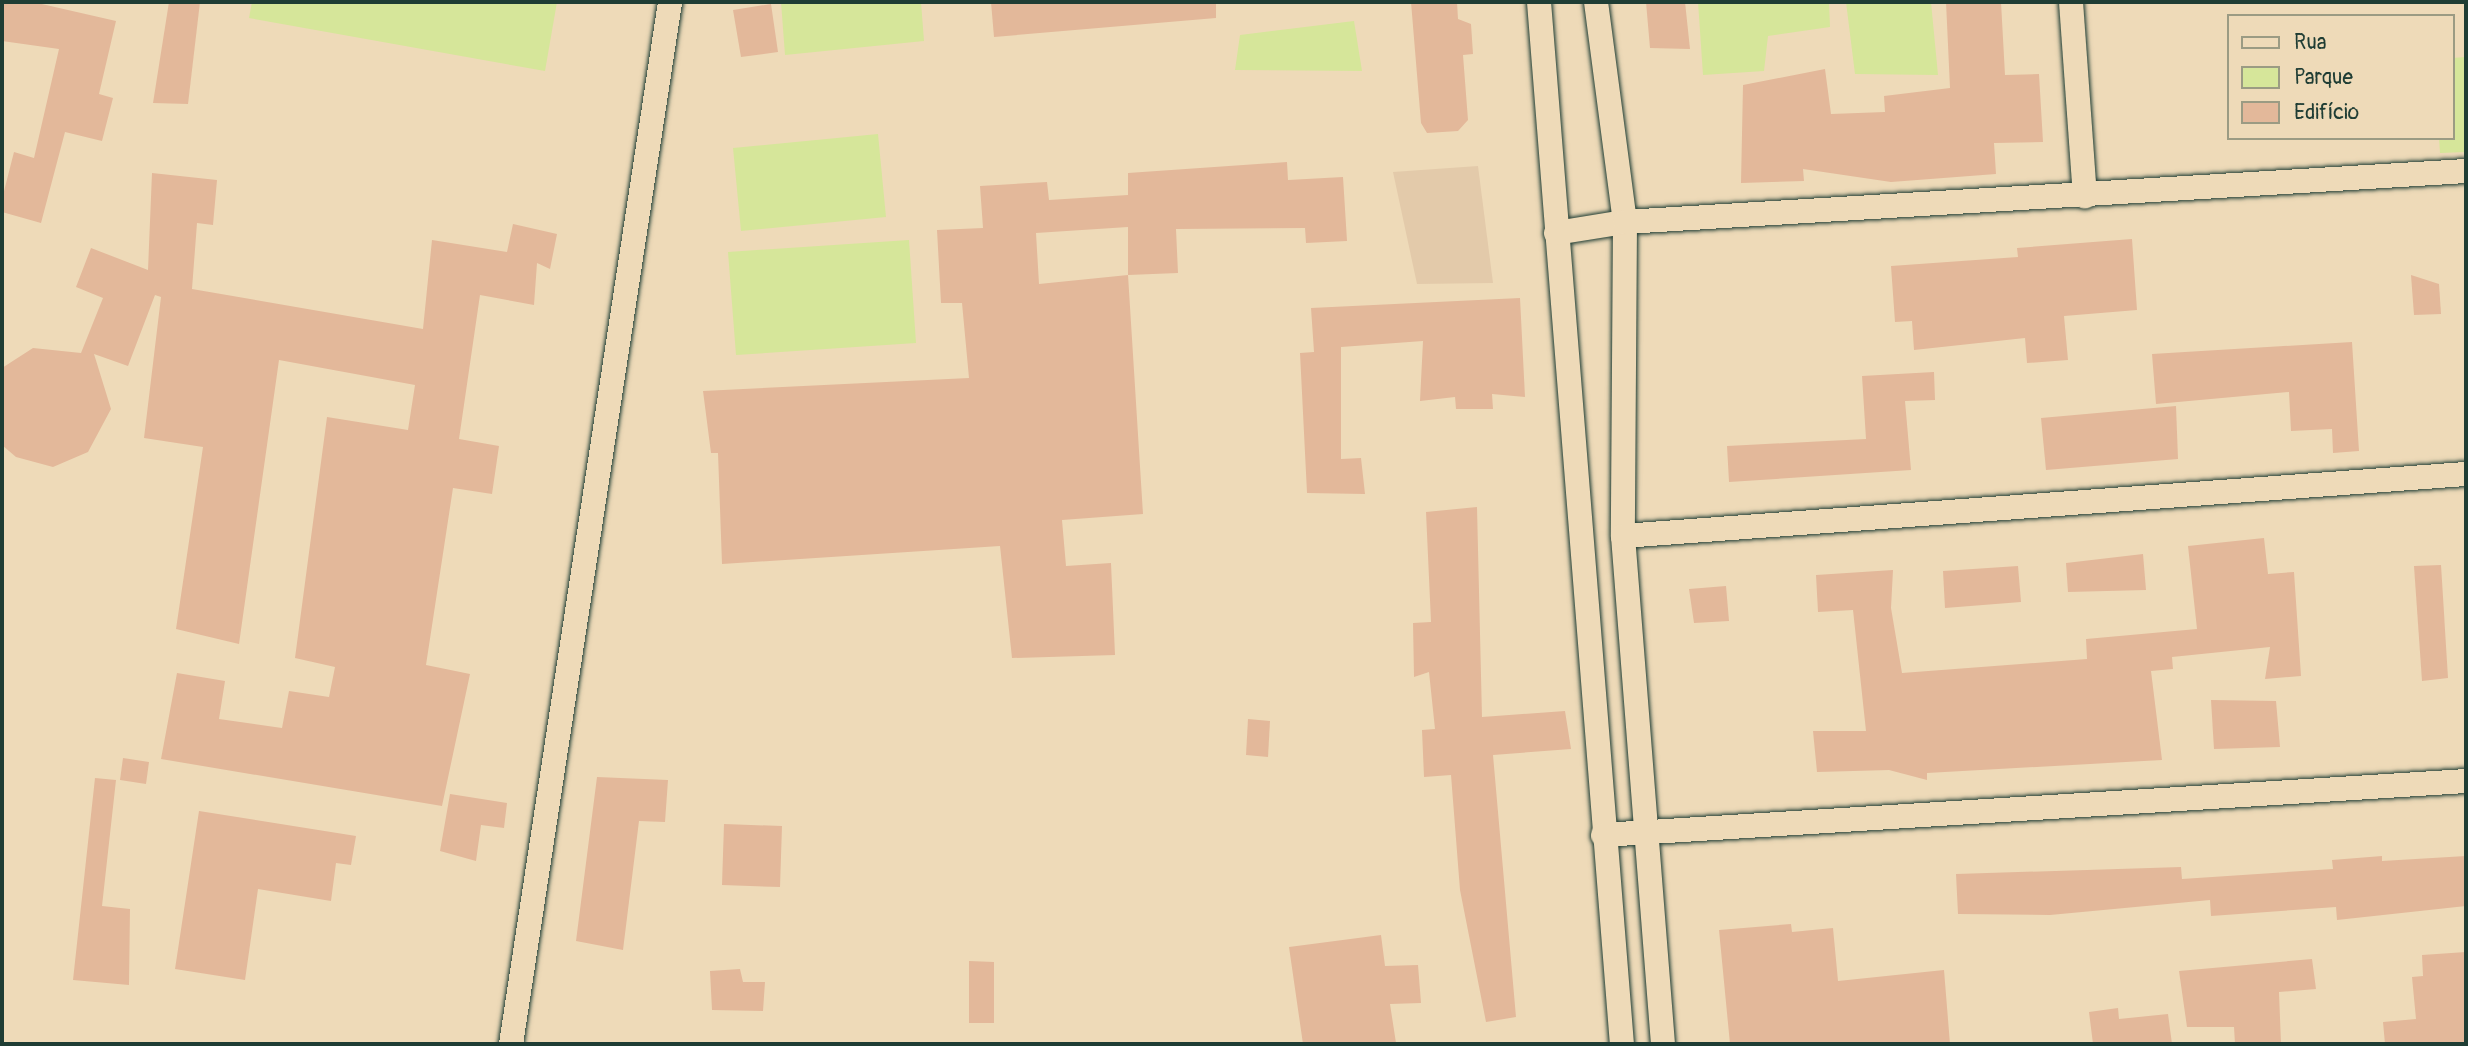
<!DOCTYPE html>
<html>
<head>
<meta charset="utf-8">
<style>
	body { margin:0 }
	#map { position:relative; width:2468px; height:1046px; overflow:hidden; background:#eedab8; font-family:Pangolin,sans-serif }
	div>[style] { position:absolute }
	.built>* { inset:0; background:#e3caaa }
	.green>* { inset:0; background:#d6e69a }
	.building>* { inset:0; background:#e3b89a }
	.roads { filter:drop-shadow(0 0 2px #1f3d34) drop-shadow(0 0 2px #1f3d34) }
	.minor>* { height:24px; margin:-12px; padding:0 12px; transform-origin:12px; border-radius:12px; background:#eedab8 }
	span { translate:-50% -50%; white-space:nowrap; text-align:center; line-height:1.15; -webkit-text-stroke:7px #eedab8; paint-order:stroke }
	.frame { position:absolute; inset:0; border:4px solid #1f3d34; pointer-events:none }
	.legend { position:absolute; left:2227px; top:14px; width:228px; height:126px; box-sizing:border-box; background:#eedab8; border:2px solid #9b9b83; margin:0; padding:9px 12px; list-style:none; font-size:21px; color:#1f3d34 }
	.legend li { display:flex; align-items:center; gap:14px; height:35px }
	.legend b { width:35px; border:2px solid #9b9b83 }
</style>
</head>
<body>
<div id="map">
	<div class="built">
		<i style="clip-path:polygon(1478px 166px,1493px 283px,1417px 284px,1393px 172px)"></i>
	</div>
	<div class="green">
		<i style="clip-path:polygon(252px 2px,557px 2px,545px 71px,249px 18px)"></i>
		<i style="clip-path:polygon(781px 2px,921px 2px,924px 41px,785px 55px)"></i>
		<i style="clip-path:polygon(1698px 2px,1829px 2px,1830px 27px,1768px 36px,1764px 71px,1703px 75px)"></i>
		<i style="clip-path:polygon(1846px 2px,1931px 2px,1938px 75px,1855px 74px)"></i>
		<i style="clip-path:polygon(1354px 21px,1362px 71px,1235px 70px,1240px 35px)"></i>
		<i style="clip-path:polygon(2466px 57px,2466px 152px,2440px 153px,2439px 138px,2452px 138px,2452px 58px)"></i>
		<i style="clip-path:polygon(878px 134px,886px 217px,741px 231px,733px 148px)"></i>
		<i style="clip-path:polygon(909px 240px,916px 343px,736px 355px,728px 252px)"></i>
	</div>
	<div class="building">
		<i style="clip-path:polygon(2px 2px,33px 2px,116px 21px,99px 94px,113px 98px,102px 141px,65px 132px,41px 223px,2px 212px,2px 199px,14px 152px,34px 158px,59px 49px,2px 41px)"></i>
		<i style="clip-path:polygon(169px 2px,200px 2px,188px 104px,153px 103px)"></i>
		<i style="clip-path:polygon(991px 2px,1216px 2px,1216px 18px,994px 37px)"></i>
		<i style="clip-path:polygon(1411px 2px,1457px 2px,1458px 19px,1471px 24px,1473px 54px,1463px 55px,1468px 120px,1458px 131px,1427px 133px,1421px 123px)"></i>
		<i style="clip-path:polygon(1646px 2px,1685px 2px,1690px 49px,1650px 48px)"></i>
		<i style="clip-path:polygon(1946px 2px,2001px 2px,2005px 75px,2039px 74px,2043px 142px,1994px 143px,1996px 174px,1891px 182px,1803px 169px,1804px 181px,1741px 183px,1743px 85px,1825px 69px,1831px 114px,1885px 112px,1884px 96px,1950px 88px)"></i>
		<i style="clip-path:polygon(771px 4px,778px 52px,741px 57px,733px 10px)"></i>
		<i style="clip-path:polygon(evenodd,1287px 162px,1288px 180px,1343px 177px,1347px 241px,1306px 243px,1305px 228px,1176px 229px,1178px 273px,1128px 275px,1143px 514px,1062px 520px,1066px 566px,1111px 563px,1115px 655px,1012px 658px,1000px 546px,722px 564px,718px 453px,711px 453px,703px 391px,969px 378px,962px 303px,941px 303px,937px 230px,983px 228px,980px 186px,1047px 182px,1049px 200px,1128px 195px,1128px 173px,1287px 162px,1128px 227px,1128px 275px,1039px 284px,1036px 233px,1128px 227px)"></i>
		<i style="clip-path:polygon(152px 173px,217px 180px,213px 225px,197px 223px,192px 289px,423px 329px,432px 240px,507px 252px,513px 224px,557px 234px,550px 269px,537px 263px,534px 305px,480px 295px,459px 439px,499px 446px,492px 494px,453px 488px,426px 665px,470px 674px,442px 806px,161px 759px,177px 673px,225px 681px,219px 719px,282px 728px,289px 691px,329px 697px,335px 667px,295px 658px,327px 417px,408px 430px,415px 385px,279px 360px,239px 644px,176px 629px,203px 447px,144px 438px,161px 297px,155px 295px,128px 366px,94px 354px,111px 409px,88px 452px,53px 467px,16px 457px,2px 445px,2px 368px,33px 348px,81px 353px,103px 298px,76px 287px,91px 248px,148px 270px)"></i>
		<i style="clip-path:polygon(2132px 239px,2137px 310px,2064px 316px,2068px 360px,2027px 363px,2025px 338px,1914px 350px,1912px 321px,1895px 322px,1891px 266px,2018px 257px,2017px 248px)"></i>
		<i style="clip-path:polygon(2411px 275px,2439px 284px,2441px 314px,2414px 315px)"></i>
		<i style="clip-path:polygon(1520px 298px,1525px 397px,1492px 394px,1493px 409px,1456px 409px,1455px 397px,1420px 401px,1423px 341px,1341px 347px,1341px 459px,1361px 458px,1365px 494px,1307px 493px,1300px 353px,1314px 352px,1311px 308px)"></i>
		<i style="clip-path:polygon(2352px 342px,2359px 451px,2333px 453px,2332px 429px,2291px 431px,2289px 392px,2156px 404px,2152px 354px)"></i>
		<i style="clip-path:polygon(1934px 372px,1935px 400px,1905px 401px,1911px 470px,1729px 482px,1727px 446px,1866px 439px,1862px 376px)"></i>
		<i style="clip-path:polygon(2176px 406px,2178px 459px,2046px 470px,2041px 418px)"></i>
		<i style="clip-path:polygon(1477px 507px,1482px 717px,1565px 711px,1571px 749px,1493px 755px,1516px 1017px,1486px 1022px,1460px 890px,1451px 775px,1424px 777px,1422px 730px,1435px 729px,1429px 672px,1414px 677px,1413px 623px,1431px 622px,1426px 512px)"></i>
		<i style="clip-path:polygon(2264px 538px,2268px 574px,2294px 572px,2301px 676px,2265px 679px,2270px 647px,2172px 657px,2173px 669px,2151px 671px,2162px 760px,1927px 773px,1927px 780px,1889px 770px,1817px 772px,1813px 731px,1866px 731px,1853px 610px,1818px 612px,1816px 575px,1893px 570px,1891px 608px,1902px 673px,2087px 659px,2086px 639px,2197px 629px,2188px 546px)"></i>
		<i style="clip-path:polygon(2143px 554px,2146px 590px,2068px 592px,2066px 563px)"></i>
		<i style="clip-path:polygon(2441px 565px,2448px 678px,2422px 681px,2414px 566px)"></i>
		<i style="clip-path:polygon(2018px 566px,2021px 602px,1945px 608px,1943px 571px)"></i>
		<i style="clip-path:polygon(1726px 586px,1729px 621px,1694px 623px,1689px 589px)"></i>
		<i style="clip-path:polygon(2211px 700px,2276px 701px,2280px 747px,2214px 749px)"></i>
		<i style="clip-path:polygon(1248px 719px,1270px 721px,1268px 757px,1246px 755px)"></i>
		<i style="clip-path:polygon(123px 758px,149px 762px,146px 784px,120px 780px)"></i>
		<i style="clip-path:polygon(597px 777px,668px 780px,665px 822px,639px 821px,623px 950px,576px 941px)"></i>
		<i style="clip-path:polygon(95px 778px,116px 780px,102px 906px,130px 909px,129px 985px,73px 980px)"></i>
		<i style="clip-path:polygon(450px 794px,507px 803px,504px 828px,481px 825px,476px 861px,440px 851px)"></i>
		<i style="clip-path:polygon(199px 811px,356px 836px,351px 865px,336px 863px,331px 901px,258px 889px,245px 980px,175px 969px)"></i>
		<i style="clip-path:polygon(724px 824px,782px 826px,780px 887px,722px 885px)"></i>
		<i style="clip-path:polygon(2382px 856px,2382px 861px,2466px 856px,2466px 906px,2337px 920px,2336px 907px,2211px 916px,2210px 900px,2050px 915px,1958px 914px,1956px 874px,2181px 867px,2182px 879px,2333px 869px,2332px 860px)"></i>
		<i style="clip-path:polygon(1791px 924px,1792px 932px,1833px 928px,1838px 981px,1944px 970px,1950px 1044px,1730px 1044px,1719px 930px)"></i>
		<i style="clip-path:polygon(1381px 935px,1385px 966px,1418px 965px,1421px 1003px,1390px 1004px,1396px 1043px,1303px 1044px,1289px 947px)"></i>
		<i style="clip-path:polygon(2466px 952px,2466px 1044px,2385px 1044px,2383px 1022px,2416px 1019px,2412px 977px,2423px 976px,2422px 955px)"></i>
		<i style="clip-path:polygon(2312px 959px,2316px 989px,2279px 992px,2281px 1044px,2235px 1044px,2234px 1027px,2187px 1027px,2179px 971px)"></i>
		<i style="clip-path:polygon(969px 961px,994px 962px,994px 1023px,969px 1023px)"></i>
		<i style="clip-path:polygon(740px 969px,743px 982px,765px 982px,763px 1011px,712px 1010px,710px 971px)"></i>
		<i style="clip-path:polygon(2118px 1008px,2119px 1019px,2168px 1014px,2172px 1044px,2093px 1044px,2089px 1012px)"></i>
	</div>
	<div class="roads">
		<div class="minor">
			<i style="left:1539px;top:2px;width:1045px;rotate:85.45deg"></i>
			<i style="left:1596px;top:2px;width:222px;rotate:82.5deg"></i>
			<i style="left:1625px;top:222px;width:314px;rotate:90.4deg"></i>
			<i style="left:1623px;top:536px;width:510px;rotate:85.5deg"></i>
			<i style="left:2071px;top:2px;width:195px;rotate:85.9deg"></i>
			<i style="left:1556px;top:233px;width:70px;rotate:-9.1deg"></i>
			<i style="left:1625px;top:222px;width:843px;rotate:-3.47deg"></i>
			<i style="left:1623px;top:536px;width:845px;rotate:-4.21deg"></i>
			<i style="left:1603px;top:835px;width:865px;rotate:-3.58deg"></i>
			<i style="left:511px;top:1044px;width:1054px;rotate:-81.32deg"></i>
		</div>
	</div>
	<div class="frame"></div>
	<ul class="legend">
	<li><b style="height:9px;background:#eedab8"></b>Rua</li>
	<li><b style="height:19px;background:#d6e69a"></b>Parque</li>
	<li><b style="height:19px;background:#e3b89a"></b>Edifício</li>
	</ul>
</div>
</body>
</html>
